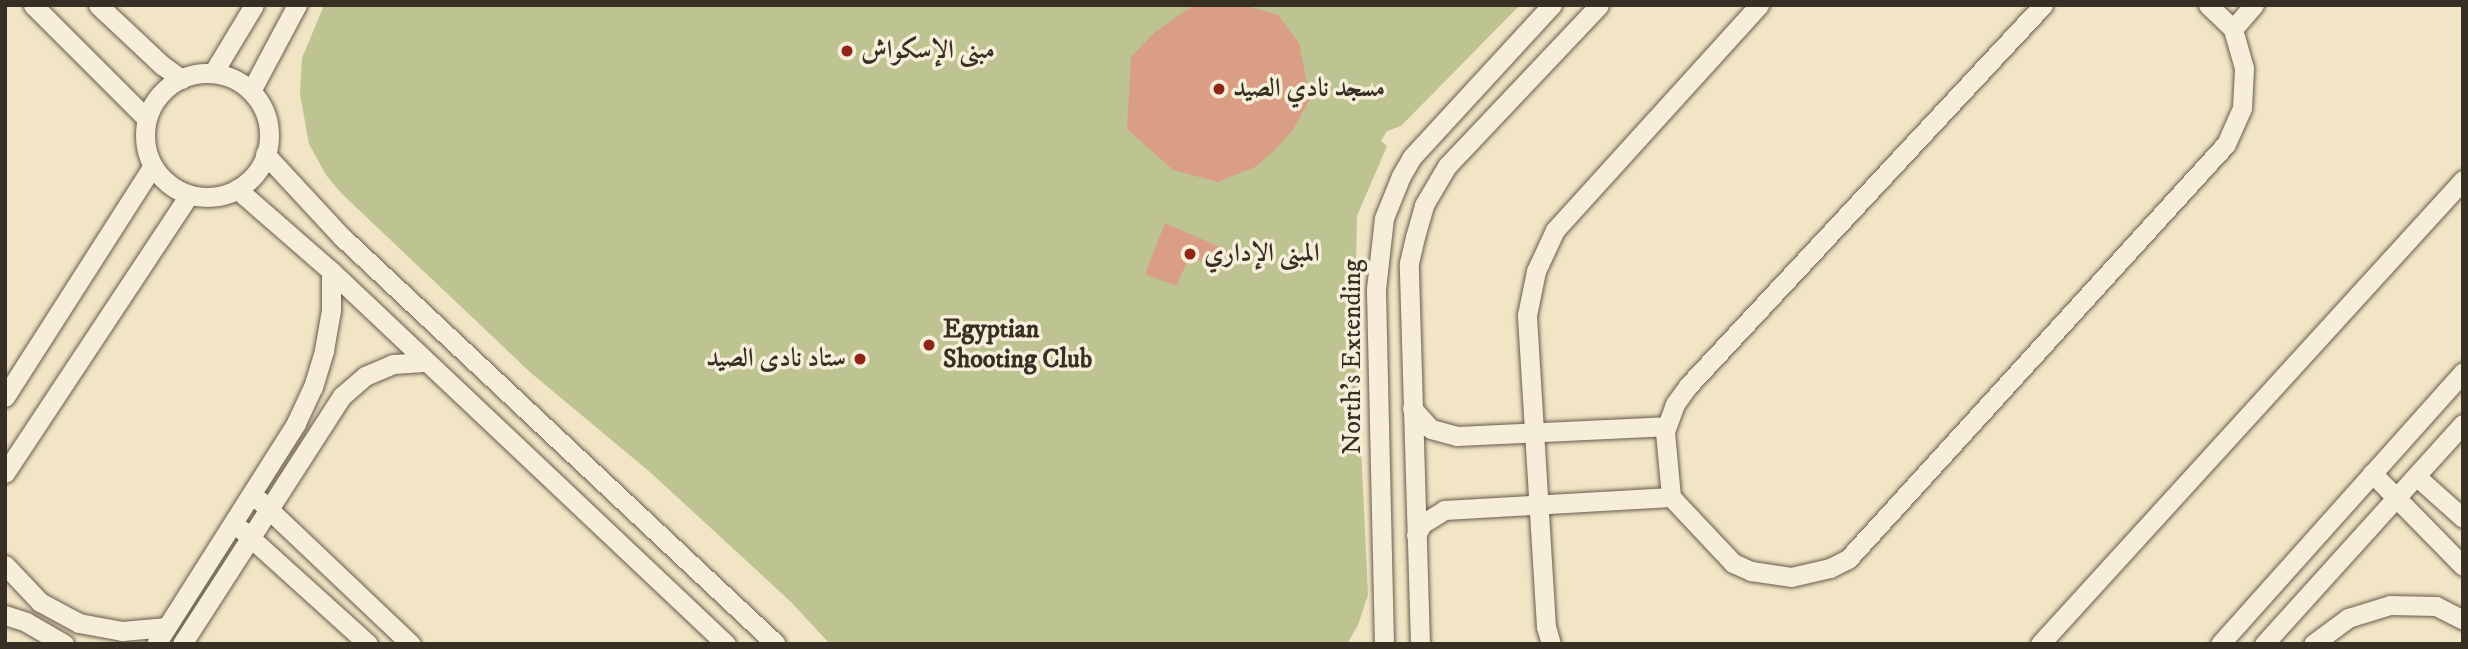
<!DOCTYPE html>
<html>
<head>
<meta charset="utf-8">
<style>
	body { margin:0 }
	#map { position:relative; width:2468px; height:649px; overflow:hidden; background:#f1e5c5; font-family:"IM FELL DW Pica",Amiri,serif }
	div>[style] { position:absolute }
	.green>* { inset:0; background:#bec392 }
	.building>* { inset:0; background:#da9e84 }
	.roads { filter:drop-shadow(0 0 2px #665c4c) drop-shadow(0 0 2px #665c4c) }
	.minor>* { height:19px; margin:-9.5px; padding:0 9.5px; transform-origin:9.5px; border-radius:9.5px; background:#f6eed9 }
	.minor>.ring { margin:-9.5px; padding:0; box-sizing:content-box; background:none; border:19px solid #f6eed9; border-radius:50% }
	.dots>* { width:19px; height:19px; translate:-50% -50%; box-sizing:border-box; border:4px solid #f6eed9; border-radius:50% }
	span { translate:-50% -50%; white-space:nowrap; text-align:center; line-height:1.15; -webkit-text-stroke:7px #f6eed9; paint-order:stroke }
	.poi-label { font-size:26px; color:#372f24; font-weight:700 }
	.left { translate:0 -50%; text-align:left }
	.right { translate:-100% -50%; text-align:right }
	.street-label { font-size:26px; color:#372f24 }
	.frame { position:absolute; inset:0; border:7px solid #372f24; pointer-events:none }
</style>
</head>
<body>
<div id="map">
	<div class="green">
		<i style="clip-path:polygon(324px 5px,1520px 5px,1401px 126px,1387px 131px,1381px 141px,1387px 146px,1357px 216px,1355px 318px,1368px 595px,1358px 625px,1347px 644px,830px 644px,791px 602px,651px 473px,531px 373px,341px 193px,326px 175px,309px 144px,300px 94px,302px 58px)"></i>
	</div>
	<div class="building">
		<i style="clip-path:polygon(1194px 5px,1243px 5px,1278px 15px,1299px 43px,1310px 99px,1294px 128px,1275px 150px,1255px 167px,1218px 182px,1173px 170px,1127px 129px,1131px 57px,1155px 32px)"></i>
		<i style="clip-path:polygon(1165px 223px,1229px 251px,1220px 271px,1190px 256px,1176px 286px,1145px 274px)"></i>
	</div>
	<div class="roads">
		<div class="minor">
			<i style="left:33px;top:5px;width:161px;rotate:45deg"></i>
			<i style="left:98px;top:5px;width:88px;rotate:43.2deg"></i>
			<i style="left:162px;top:65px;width:24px;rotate:36deg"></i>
			<i style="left:2043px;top:5px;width:521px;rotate:132.98deg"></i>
			<i style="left:1688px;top:386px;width:22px;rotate:126deg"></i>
			<i style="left:1675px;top:404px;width:30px;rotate:110deg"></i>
			<i style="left:1665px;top:432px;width:65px;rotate:84.7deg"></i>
			<i style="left:1671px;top:497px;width:91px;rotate:46.8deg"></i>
			<i style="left:1733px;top:563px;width:20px;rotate:24deg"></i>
			<i style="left:1751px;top:571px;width:40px;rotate:8.5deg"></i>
			<i style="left:1791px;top:577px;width:40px;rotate:-13deg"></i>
			<i style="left:1830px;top:568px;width:20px;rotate:-27deg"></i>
			<i style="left:1848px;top:559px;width:561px;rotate:-47.67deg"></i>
			<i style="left:2226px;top:144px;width:39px;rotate:-66deg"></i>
			<i style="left:2242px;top:108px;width:40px;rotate:-87.1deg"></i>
			<i style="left:2244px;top:68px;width:41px;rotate:-105.8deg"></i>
			<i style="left:2233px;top:29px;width:35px;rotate:-136deg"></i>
			<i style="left:2233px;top:29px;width:32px;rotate:-49deg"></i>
			<i style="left:213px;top:73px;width:79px;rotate:-58.9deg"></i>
			<i class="ring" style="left:145px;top:73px;width:105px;height:105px"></i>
			<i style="left:251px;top:91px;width:98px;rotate:-61.9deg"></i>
			<i style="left:265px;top:154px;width:112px;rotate:47.2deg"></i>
			<i style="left:341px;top:236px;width:596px;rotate:43.17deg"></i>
			<i style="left:237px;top:189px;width:125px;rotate:41.1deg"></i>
			<i style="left:331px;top:271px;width:543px;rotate:43.36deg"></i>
			<i style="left:5px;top:397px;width:274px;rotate:-57.4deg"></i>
			<i style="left:1412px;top:408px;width:28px;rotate:48deg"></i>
			<i style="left:1431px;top:429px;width:27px;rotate:15deg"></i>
			<i style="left:1457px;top:436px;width:209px;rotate:-2.7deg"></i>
			<i style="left:5px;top:473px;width:333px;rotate:-56.5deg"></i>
			<i style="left:2372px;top:473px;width:130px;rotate:45.6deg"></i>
			<i style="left:2416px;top:476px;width:63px;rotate:41.8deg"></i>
			<i style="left:259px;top:500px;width:209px;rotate:43.5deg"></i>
			<i style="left:242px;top:530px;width:170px;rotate:42.1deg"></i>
			<i style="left:1416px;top:535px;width:13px;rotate:-61deg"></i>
			<i style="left:1422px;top:524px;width:26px;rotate:-32deg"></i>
			<i style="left:1444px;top:510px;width:227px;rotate:-3.3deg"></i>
			<i style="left:5px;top:565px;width:51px;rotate:46.6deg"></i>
			<i style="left:40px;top:602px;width:44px;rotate:28.3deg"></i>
			<i style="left:79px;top:623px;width:44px;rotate:10.5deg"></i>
			<i style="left:122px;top:631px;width:45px;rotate:-5.1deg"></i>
			<i style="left:5px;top:615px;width:22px;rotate:18deg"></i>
			<i style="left:26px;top:622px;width:44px;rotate:30.1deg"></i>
			<i style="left:156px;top:644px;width:262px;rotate:-57.6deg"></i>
			<i style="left:296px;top:423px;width:40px;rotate:-65deg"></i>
			<i style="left:313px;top:387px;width:39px;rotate:-73deg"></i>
			<i style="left:324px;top:350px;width:41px;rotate:-80.1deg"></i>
			<i style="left:331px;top:310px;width:39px;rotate:-90deg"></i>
			<i style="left:182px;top:644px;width:295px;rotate:-57.2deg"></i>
			<i style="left:342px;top:396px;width:30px;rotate:-41deg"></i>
			<i style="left:365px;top:376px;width:30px;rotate:-23deg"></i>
			<i style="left:393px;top:364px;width:31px;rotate:-4deg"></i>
			<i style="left:1384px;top:644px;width:355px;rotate:-91.3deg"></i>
			<i style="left:1376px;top:289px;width:71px;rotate:-83.6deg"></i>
			<i style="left:1384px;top:218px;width:45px;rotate:-68deg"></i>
			<i style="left:1401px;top:176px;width:22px;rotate:-60deg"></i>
			<i style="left:1412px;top:157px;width:207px;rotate:-47.4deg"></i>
			<i style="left:1420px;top:644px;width:381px;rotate:-91.7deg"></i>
			<i style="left:1409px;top:263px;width:27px;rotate:-77deg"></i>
			<i style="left:1415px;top:237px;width:33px;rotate:-74deg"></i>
			<i style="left:1424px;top:205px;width:45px;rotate:-59.5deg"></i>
			<i style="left:1447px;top:166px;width:221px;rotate:-46.6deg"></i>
			<i style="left:1551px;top:644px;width:18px;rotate:-106deg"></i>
			<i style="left:1546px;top:627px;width:313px;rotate:-93.5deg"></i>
			<i style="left:1527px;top:315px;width:45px;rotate:-78.4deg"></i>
			<i style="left:1536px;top:271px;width:45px;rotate:-65.1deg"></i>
			<i style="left:1555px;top:230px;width:304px;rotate:-47.8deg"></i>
			<i style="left:2040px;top:644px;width:628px;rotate:-47.65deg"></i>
			<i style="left:2220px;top:644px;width:365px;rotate:-48.2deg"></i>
			<i style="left:2264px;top:644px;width:297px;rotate:-47.9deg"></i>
			<i style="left:2313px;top:644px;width:44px;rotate:-36.6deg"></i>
			<i style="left:2348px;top:618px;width:44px;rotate:-17.2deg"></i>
			<i style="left:2390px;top:605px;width:46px;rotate:1.2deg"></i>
			<i style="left:2436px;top:606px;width:30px;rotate:27deg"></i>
		</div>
	</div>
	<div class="dots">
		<i style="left:847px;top:51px;background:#8f2418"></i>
		<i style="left:1219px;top:89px;background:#8f2418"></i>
		<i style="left:1190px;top:254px;background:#8f2418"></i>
		<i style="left:929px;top:345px;background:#8f2418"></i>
		<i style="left:860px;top:359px;background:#8f2418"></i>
	</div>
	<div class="poi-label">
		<span class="left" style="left:861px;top:51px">مبنى الإسكواش</span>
		<span class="left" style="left:1233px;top:89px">مسجد نادي الصيد</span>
		<span class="left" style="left:1204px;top:254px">المبنى الإداري</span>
		<span class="left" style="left:943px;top:345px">Egyptian<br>Shooting Club</span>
		<span class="right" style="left:846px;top:359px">ستاد نادى الصيد</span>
	</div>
	<div class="street-label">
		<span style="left:1353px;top:357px;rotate:-90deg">North's Extending</span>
	</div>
	<div class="frame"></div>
</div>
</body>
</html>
